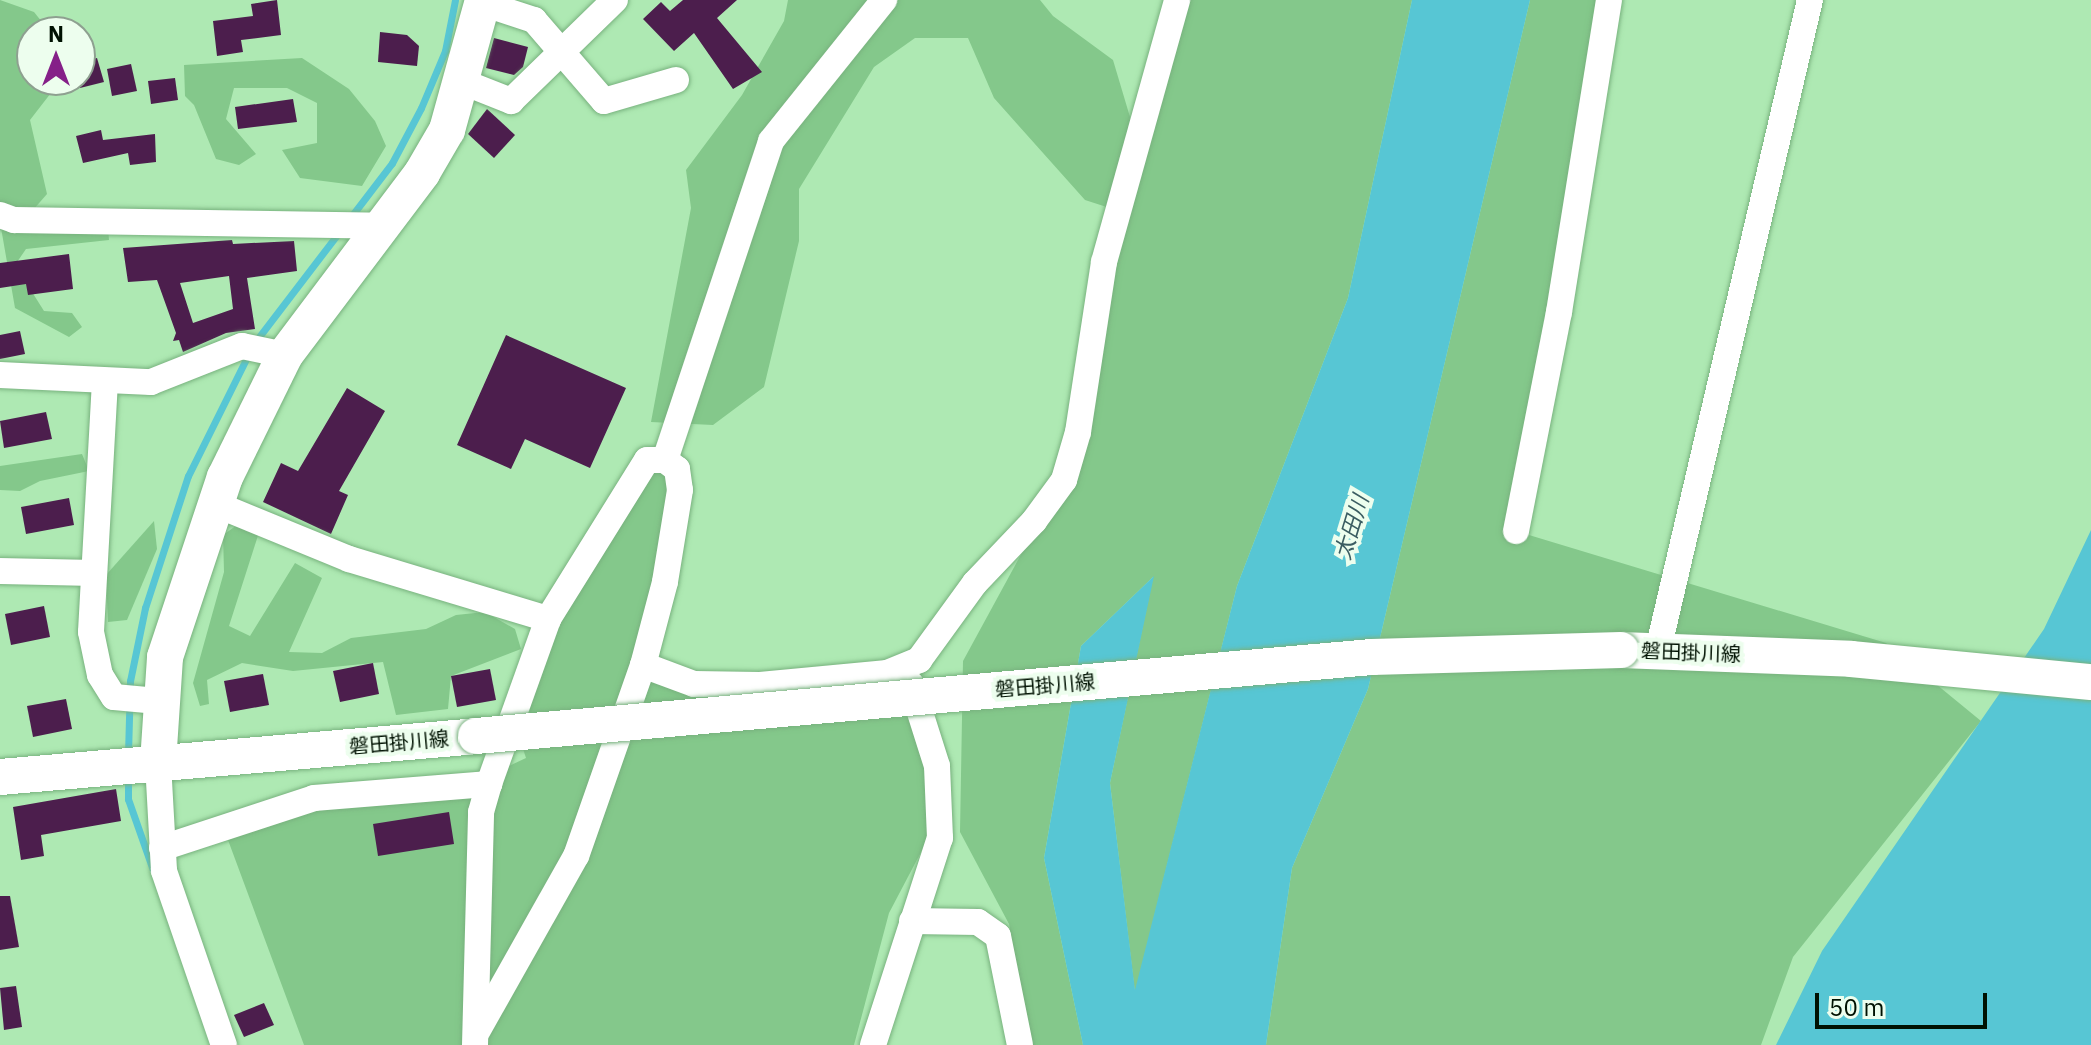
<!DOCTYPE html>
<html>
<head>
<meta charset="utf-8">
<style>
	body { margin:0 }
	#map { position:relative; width:2091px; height:1045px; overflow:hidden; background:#aee9b3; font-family:"IBM Plex Sans","Noto Sans JP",sans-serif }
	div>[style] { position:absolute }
	.green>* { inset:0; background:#84c88b }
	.water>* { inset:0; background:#57c6d4 }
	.stream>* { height:7px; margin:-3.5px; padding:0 3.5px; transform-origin:3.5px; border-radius:3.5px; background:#57c6d4 }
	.building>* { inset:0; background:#4c1e4d }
	.roads { filter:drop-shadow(0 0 2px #78b27e) drop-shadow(0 0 2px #78b27e) }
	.street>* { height:26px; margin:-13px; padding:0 13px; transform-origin:13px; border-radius:13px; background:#fff }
	.secondary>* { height:36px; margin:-18px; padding:0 18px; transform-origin:18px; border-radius:18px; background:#fff }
	.bridges { filter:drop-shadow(0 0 2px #78b27e) drop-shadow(0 0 2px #78b27e) }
	.secondary-bridge>* { height:36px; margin:-18px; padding:0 18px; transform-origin:18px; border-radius:18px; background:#fff }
	span { translate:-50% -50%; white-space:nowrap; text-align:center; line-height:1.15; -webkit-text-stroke:8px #edfeee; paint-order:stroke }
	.street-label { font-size:20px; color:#001202 }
	.water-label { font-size:22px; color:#3b5d62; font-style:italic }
	.north { position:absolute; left:16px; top:16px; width:80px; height:80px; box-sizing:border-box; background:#edfeee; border:2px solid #8ea090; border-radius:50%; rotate:0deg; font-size:22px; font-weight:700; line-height:32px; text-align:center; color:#001202 }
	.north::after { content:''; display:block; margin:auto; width:28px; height:36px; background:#852088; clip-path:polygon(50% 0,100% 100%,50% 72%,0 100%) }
	.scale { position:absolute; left:1815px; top:993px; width:172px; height:36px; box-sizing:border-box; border:4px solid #001202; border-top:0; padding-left:10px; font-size:24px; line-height:28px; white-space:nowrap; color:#001202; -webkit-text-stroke:6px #edfeee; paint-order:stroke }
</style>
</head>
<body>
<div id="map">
	<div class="green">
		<i style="clip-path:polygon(0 0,34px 12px,50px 32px,32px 32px,32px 80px,54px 80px,54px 89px,30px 120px,47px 194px,33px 210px,0 211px)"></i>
		<i style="clip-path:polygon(788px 0,1040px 0,1053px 16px,1113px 60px,1130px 117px,1127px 183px,1119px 211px,1085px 200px,994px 98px,968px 38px,915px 38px,874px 67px,799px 189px,799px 241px,764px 387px,713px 425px,651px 422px,691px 208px,686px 170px,742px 95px,784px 21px)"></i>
		<i style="clip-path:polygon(1168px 0,1412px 0,1348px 298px,1237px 586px,1135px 993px,1110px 783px,1153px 577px,1081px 646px,1044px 858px,1083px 1045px,1031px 1045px,1009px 924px,960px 832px,963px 661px,1067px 470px)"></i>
		<i style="clip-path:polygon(1530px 0,1599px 0,1516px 531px,1886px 643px,1981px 721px,1793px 957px,1761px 1045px,1266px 1045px,1292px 868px,1368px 689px)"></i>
		<i style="clip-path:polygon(302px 58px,349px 89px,375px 121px,386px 146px,362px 186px,300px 178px,282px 150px,317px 143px,317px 103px,287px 88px,234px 88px,226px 119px,256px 154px,239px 165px,216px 159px,194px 105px,185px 96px,184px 65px)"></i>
		<i style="clip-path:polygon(0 222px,108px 228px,109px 240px,26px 249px,15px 265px,44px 311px,72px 313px,82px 327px,69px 337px,15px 308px)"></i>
		<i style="clip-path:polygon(82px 454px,89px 471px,40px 481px,20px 491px,0 490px,0 466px)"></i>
		<i style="clip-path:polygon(647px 460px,677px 469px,643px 665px,922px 718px,940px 816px,889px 913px,854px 1045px,483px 1045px,552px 894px,501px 963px,479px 1045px,304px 1045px,228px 840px,335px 796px,466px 786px,526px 758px,506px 697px)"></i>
		<i style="clip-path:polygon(154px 521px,157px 549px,127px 620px,108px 622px,106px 575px)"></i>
		<i style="clip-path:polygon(240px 523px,262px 523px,229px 626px,250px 636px,295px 563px,322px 578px,289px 652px,322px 653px,351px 638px,426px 629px,456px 615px,485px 612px,515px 629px,521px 649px,451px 676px,448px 709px,396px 715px,383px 662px,293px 671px,242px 663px,207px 680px,209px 704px,200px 706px,193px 683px,224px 572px,223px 535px)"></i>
	</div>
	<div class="water">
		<i style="clip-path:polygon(1412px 0,1530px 0,1368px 689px,1292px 868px,1266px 1045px,1083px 1045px,1044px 858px,1081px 646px,1154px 576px,1110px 783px,1135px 990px,1237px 586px,1348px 298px)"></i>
		<i style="clip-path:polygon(2091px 530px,2091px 1045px,1776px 1045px,1822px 951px,2044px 629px)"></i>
	</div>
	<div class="stream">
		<i style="left:350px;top:218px;width:69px;rotate:-52.6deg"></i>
		<i style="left:392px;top:163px;width:62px;rotate:-62.2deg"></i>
		<i style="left:421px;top:108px;width:62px;rotate:-67.2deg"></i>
		<i style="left:445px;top:51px;width:52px;rotate:-78.9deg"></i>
		<i style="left:255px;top:342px;width:140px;rotate:-52.6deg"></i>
		<i style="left:128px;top:754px;width:73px;rotate:-88.4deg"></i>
		<i style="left:130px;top:681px;width:75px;rotate:-78.4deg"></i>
		<i style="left:145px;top:608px;width:139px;rotate:-72deg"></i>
		<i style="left:188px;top:476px;width:137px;rotate:-63.6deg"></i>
		<i style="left:128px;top:774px;width:25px;rotate:90deg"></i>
		<i style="left:128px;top:799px;width:75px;rotate:70.6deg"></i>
	</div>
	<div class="building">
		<i style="clip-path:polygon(277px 0,281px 35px,241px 40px,243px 52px,217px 56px,213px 21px,253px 16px,251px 4px)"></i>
		<i style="clip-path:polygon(683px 0,737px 0,717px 18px,762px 72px,733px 89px,694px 33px,674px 51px,643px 19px,661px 2px,670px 11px)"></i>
		<i style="clip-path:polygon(380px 32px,407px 35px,419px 46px,417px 66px,378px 62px)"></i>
		<i style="clip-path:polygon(494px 38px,528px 47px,523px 67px,514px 75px,486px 68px)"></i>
		<i style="clip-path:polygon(97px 58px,104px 82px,80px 88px,80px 62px)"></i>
		<i style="clip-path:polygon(131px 64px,137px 91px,112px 96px,107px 69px)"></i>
		<i style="clip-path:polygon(175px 78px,178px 100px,151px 104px,148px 81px)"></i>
		<i style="clip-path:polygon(293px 99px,297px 122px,238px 129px,235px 107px)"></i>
		<i style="clip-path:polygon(487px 109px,515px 135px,494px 158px,468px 134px)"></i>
		<i style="clip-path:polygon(101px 130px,103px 140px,155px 134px,156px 162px,130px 165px,128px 153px,83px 163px,76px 136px)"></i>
		<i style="clip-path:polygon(evenodd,232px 240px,233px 244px,294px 241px,297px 271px,247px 278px,255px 329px,226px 333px,183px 352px,179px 340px,173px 341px,176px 333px,157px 280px,128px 282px,123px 248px,232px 240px,229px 276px,233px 309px,193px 323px,180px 283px,229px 276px)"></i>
		<i style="clip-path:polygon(69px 254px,73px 289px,28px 295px,26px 284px,0 288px,0 263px)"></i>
		<i style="clip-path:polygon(20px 331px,25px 354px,0 359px,0 335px)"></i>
		<i style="clip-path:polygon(506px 335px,626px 388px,590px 468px,525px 439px,511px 469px,457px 445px)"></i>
		<i style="clip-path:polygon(347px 388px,385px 411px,339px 491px,348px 495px,331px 534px,263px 502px,281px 463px,298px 471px)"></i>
		<i style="clip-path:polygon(46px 412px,52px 439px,4px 448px,0 421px)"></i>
		<i style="clip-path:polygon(69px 498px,74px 525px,26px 534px,21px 507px)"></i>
		<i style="clip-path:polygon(44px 606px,50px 637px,11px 645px,5px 614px)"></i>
		<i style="clip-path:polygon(373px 663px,379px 694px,340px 702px,333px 671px)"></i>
		<i style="clip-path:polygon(490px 669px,496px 700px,457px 707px,451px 676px)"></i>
		<i style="clip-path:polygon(263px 674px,269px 705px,230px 712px,224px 681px)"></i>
		<i style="clip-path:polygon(66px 699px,72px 729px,33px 737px,27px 706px)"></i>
		<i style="clip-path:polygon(116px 789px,121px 821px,41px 835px,44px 856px,21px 860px,13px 807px)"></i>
		<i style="clip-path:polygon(449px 812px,454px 844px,378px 856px,373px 824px)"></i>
		<i style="clip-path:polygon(0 896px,10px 896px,19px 947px,0 950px)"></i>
		<i style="clip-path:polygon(16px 986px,22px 1027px,4px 1030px,0 988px)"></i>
		<i style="clip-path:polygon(264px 1003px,274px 1025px,244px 1037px,234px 1015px)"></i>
	</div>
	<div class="roads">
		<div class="street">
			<i style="left:482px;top:3px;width:55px;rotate:18.1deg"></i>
			<i style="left:534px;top:20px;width:107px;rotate:49.2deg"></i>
			<i style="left:604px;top:101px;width:75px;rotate:-16.3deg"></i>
			<i style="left:463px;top:82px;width:52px;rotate:21.6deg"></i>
			<i style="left:511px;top:101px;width:145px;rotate:-44.2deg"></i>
			<i style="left:0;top:215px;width:15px;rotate:20deg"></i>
			<i style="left:14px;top:220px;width:369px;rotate:0.9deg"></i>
			<i style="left:0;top:375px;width:151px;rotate:2.7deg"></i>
			<i style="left:151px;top:382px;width:98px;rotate:-21.6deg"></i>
			<i style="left:242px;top:346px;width:44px;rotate:11.8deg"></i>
			<i style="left:105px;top:381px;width:251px;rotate:93.2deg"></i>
			<i style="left:91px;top:632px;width:44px;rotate:78.2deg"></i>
			<i style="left:100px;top:675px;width:26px;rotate:58deg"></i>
			<i style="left:114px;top:697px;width:44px;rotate:5.2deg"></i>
			<i style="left:665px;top:460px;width:336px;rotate:-71.6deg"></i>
			<i style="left:771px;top:141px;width:181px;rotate:-51.3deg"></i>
			<i style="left:215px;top:504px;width:145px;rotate:22.3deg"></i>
			<i style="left:349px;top:559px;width:208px;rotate:16.8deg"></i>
			<i style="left:1516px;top:531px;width:223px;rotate:-78.9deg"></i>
			<i style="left:1559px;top:312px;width:316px;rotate:-80.9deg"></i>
			<i style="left:0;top:571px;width:94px;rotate:1.2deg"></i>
			<i style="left:1658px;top:650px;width:668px;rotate:-76.84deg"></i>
			<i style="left:643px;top:665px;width:54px;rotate:20.4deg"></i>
			<i style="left:694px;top:684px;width:66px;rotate:0.9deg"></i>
			<i style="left:760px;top:685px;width:128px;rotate:-5.4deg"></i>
			<i style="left:887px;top:673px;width:35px;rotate:-22deg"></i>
			<i style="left:919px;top:660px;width:95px;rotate:-54deg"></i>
			<i style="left:975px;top:583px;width:86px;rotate:-46.4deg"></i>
			<i style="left:1034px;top:521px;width:51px;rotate:-53.8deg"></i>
			<i style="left:1064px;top:480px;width:50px;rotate:-73.7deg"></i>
			<i style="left:1078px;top:432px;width:172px;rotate:-81.3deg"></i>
			<i style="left:1104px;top:262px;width:272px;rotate:-74.4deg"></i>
			<i style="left:158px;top:763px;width:108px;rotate:86.8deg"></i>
			<i style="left:164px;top:871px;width:184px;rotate:71deg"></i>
			<i style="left:162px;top:848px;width:160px;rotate:-18.2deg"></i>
			<i style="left:314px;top:798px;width:176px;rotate:-4.6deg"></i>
			<i style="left:912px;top:921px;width:66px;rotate:0.9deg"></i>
			<i style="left:978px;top:922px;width:24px;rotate:35deg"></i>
			<i style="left:998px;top:936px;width:111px;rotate:78.6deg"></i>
			<i style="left:475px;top:1045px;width:233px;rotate:-88.5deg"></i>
			<i style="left:481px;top:812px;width:29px;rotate:-74deg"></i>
			<i style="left:489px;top:784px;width:175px;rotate:-70.3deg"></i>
			<i style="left:548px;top:619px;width:187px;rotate:-58.1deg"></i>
			<i style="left:647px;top:460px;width:18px"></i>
			<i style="left:665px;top:460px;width:15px;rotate:37deg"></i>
			<i style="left:677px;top:469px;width:21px;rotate:82deg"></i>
			<i style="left:680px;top:490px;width:93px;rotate:99.3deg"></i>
			<i style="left:665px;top:582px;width:86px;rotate:104.8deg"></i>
			<i style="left:643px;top:665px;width:202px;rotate:109.3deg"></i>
			<i style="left:576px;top:856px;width:200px;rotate:119.4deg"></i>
			<i style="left:873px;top:1045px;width:218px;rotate:-72.1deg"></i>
			<i style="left:940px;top:838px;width:72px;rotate:-92.4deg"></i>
			<i style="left:937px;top:766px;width:86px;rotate:-107.6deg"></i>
		</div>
		<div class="secondary">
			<i style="left:1621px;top:650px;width:230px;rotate:2.2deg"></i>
			<i style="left:1851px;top:659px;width:241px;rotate:5.5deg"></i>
			<i style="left:158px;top:763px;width:106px;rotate:-86.2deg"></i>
			<i style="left:165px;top:657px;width:190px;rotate:-71.6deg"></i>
			<i style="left:225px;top:477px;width:136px;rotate:-63.8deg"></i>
			<i style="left:285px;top:355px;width:228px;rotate:-53deg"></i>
			<i style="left:422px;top:173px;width:50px;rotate:-59.8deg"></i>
			<i style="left:447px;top:130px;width:135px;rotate:-74.5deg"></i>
			<i style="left:0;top:777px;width:478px;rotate:-4.9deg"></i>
		</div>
	</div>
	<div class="bridges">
		<div class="secondary-bridge">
			<i style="left:476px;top:736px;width:899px;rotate:-5.04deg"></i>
			<i style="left:1372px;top:657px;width:249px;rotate:-1.6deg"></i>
		</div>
	</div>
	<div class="street-label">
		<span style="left:1691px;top:652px;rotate:2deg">磐田掛川線</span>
		<span style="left:1045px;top:685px;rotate:-5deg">磐田掛川線</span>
		<span style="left:399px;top:742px;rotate:-5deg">磐田掛川線</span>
	</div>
	<div class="water-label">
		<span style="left:1351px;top:527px;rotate:-73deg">太田川</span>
	</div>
	<div class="north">N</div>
	<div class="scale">50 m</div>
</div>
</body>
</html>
